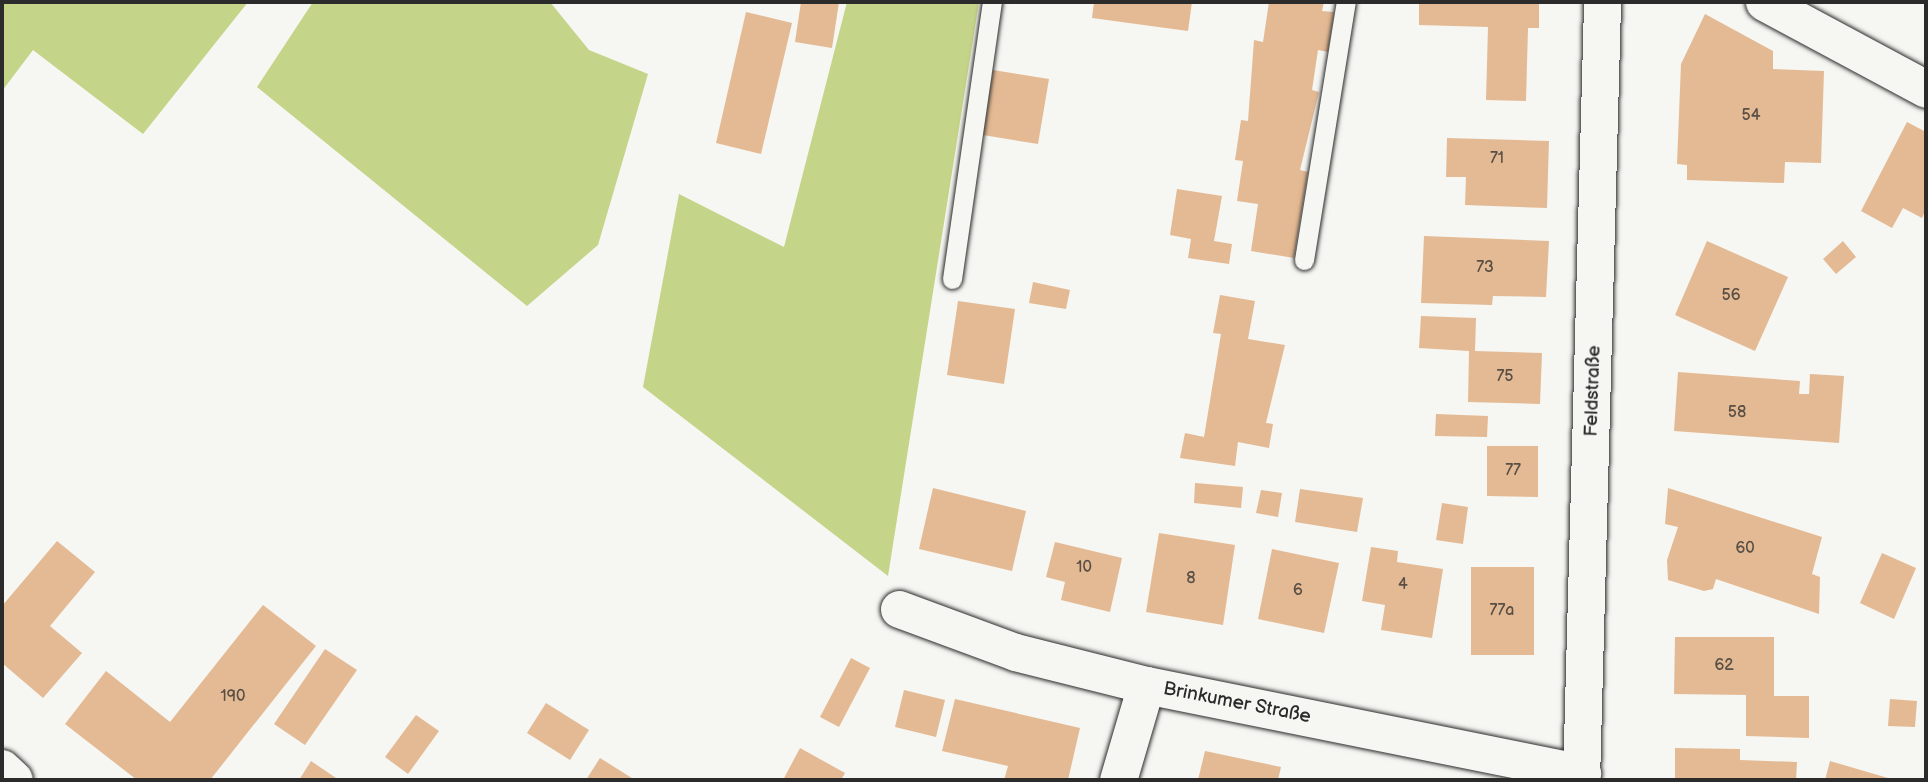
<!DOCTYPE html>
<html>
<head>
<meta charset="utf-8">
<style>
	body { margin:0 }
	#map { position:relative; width:1928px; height:782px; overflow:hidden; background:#f6f6f2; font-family:"Balsamiq Sans",sans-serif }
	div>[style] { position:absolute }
	.green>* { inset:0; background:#c4d488 }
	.building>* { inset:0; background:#e4ba94 }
	.roads { filter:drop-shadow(0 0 2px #2b2b2b) drop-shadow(0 0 2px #2b2b2b) }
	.lane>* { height:19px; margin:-9.5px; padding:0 9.5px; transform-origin:9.5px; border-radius:9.5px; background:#f6f6f2 }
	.street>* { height:37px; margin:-18.5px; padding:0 18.5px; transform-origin:18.5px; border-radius:18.5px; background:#f6f6f2 }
	.secondary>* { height:38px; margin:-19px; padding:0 19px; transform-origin:19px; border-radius:19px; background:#f6f6f2 }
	span { translate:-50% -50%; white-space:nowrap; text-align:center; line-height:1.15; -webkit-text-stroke:5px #f6f6f2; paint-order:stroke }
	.number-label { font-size:16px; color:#594f45 }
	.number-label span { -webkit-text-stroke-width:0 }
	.street-label { font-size:19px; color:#2b2b2b }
	.frame { position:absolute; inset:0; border:4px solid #2b2b2b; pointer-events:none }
</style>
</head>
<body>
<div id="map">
	<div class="green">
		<i style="clip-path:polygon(2px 2px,248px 2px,143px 134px,33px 50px,2px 91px)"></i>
		<i style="clip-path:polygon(313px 2px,550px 2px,589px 50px,648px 74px,598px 245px,527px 306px,257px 87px)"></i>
		<i style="clip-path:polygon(847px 2px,979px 2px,888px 576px,643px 387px,679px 194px,784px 247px)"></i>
	</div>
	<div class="building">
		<i style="clip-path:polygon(801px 2px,839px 2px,832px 48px,795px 42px)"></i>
		<i style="clip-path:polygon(1094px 2px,1192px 2px,1188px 31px,1092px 18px)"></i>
		<i style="clip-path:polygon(1269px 2px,1324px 2px,1322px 11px,1334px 12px,1328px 52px,1318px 50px,1312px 90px,1319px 92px,1300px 170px,1308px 172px,1294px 258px,1251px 251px,1258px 204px,1237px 201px,1243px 161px,1235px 160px,1241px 120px,1248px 121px,1254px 40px,1263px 42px)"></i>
		<i style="clip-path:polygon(1419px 2px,1539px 2px,1539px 28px,1528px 28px,1526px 101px,1486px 100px,1488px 27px,1419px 25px)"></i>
		<i style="clip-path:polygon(746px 12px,792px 23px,761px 154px,716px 143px)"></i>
		<i style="clip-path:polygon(1705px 14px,1773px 51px,1773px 69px,1824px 71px,1821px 163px,1785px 162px,1784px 183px,1687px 180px,1687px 165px,1677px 164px,1681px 64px)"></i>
		<i style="clip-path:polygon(993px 70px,1049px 79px,1038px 144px,983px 135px)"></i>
		<i style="clip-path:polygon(1907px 122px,1926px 132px,1926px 209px,1922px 218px,1903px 208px,1892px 228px,1861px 211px)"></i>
		<i style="clip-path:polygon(1447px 138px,1549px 141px,1547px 208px,1465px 205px,1466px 177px,1446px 177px)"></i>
		<i style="clip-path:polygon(1177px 189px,1222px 196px,1214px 241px,1232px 244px,1229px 264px,1188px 258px,1191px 239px,1170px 235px)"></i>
		<i style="clip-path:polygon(1424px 236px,1549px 241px,1546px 297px,1493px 296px,1492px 305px,1421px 303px)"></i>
		<i style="clip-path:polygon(1707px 241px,1788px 277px,1755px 351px,1675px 315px)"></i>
		<i style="clip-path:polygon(1843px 241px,1856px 257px,1836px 274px,1823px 259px)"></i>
		<i style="clip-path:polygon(1033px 282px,1070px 290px,1066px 309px,1029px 303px)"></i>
		<i style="clip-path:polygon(1220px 295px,1255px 301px,1248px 339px,1285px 345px,1266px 423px,1273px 424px,1269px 448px,1238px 442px,1235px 466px,1180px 458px,1185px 433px,1204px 437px,1221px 334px,1213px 333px)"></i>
		<i style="clip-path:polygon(958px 301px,1015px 309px,1004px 384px,947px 375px)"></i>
		<i style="clip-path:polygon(1421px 316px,1476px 318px,1475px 351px,1542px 353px,1540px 404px,1468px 402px,1469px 351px,1419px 348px)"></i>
		<i style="clip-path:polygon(1678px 372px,1800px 381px,1799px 394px,1809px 394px,1810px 374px,1844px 376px,1839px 443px,1674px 431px)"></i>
		<i style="clip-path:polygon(1436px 414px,1488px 416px,1487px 437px,1435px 436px)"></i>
		<i style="clip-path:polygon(1487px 446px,1538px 446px,1538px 497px,1487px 496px)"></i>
		<i style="clip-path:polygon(1195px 483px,1243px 487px,1241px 508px,1194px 503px)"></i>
		<i style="clip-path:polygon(933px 488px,1026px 511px,1012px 571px,919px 549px)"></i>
		<i style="clip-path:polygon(1668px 488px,1822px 537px,1812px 574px,1820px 577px,1819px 614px,1716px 579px,1713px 589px,1704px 591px,1668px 580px,1667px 560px,1678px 527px,1665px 524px)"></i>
		<i style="clip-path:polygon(1300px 489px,1363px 498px,1357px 532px,1295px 522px)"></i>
		<i style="clip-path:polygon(1261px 490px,1282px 493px,1278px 517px,1256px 513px)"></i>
		<i style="clip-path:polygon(1442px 503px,1468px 507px,1463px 544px,1436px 540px)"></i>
		<i style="clip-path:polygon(1159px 533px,1235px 545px,1223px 625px,1146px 612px)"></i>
		<i style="clip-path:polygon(57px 541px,95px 572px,50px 626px,82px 653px,43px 698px,2px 663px,2px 606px)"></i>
		<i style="clip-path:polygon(1055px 542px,1122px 558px,1110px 612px,1061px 600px,1065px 582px,1046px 577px)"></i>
		<i style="clip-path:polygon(1371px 547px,1398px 551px,1397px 562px,1443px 569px,1432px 638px,1381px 630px,1385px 605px,1362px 601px)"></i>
		<i style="clip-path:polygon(1272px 549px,1339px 563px,1324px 633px,1258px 619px)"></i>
		<i style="clip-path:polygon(1882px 553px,1916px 568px,1894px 619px,1860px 603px)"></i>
		<i style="clip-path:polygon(1471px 567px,1534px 567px,1534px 655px,1471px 655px)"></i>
		<i style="clip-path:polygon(263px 605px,316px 646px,210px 780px,137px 780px,65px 724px,106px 671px,170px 722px)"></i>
		<i style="clip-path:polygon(1675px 637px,1774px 637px,1774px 696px,1809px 696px,1809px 738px,1746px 736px,1746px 695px,1674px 694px)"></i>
		<i style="clip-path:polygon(325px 649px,357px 670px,305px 745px,274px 724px)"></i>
		<i style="clip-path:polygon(851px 658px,870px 668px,839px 727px,820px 717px)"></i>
		<i style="clip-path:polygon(904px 690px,945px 700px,936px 737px,895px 727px)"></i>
		<i style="clip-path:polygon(955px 699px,1080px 728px,1068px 780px,1004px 780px,1008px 766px,942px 751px)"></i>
		<i style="clip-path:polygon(1890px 699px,1917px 701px,1915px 727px,1888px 726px)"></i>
		<i style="clip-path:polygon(546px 703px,589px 730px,570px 760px,527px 733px)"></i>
		<i style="clip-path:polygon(416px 715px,439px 731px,408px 774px,385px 757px)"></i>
		<i style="clip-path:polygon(800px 748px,845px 773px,841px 780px,783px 780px)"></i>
		<i style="clip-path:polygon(1675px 748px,1740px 749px,1740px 760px,1797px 762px,1796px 780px,1675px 780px)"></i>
		<i style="clip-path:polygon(1205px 751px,1281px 767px,1278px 780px,1198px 780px)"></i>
		<i style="clip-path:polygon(600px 758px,635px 780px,586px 780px)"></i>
		<i style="clip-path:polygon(311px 761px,339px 780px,299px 780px)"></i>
		<i style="clip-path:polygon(1830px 761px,1888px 778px,1887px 780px,1825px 780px)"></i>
	</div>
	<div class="roads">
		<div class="lane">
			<i style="left:1304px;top:260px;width:261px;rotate:-80.8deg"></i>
			<i style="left:952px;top:279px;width:280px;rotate:-81.8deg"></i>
		</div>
		<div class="street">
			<i style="left:1764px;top:2px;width:184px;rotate:28.2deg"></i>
			<i style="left:899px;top:609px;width:124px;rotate:20.3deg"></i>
			<i style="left:1015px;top:652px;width:135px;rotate:14.1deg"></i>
			<i style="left:1146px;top:685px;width:445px;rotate:11.4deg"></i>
			<i style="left:1118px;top:780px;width:99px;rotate:-73.6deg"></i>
			<i style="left:1581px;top:780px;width:778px;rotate:-88.45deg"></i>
		</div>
		<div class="secondary">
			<i style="left:2px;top:769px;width:16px;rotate:43deg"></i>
		</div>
	</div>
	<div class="number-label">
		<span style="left:1751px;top:116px">54</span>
		<span style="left:1497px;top:159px">71</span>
		<span style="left:1485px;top:268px">73</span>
		<span style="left:1731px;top:296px">56</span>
		<span style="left:1505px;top:377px">75</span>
		<span style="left:1737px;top:413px">58</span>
		<span style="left:1513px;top:471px">77</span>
		<span style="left:1745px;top:549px">60</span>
		<span style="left:1084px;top:568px">10</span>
		<span style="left:1191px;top:579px">8</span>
		<span style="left:1403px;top:585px">4</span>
		<span style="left:1298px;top:591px">6</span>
		<span style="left:1502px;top:611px">77a</span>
		<span style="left:1724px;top:666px">62</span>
		<span style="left:233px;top:697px">190</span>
	</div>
	<div class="street-label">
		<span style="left:1593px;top:391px;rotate:-88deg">Feldstraße</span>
		<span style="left:1237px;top:703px;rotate:11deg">Brinkumer Straße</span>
	</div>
	<div class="frame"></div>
</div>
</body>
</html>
